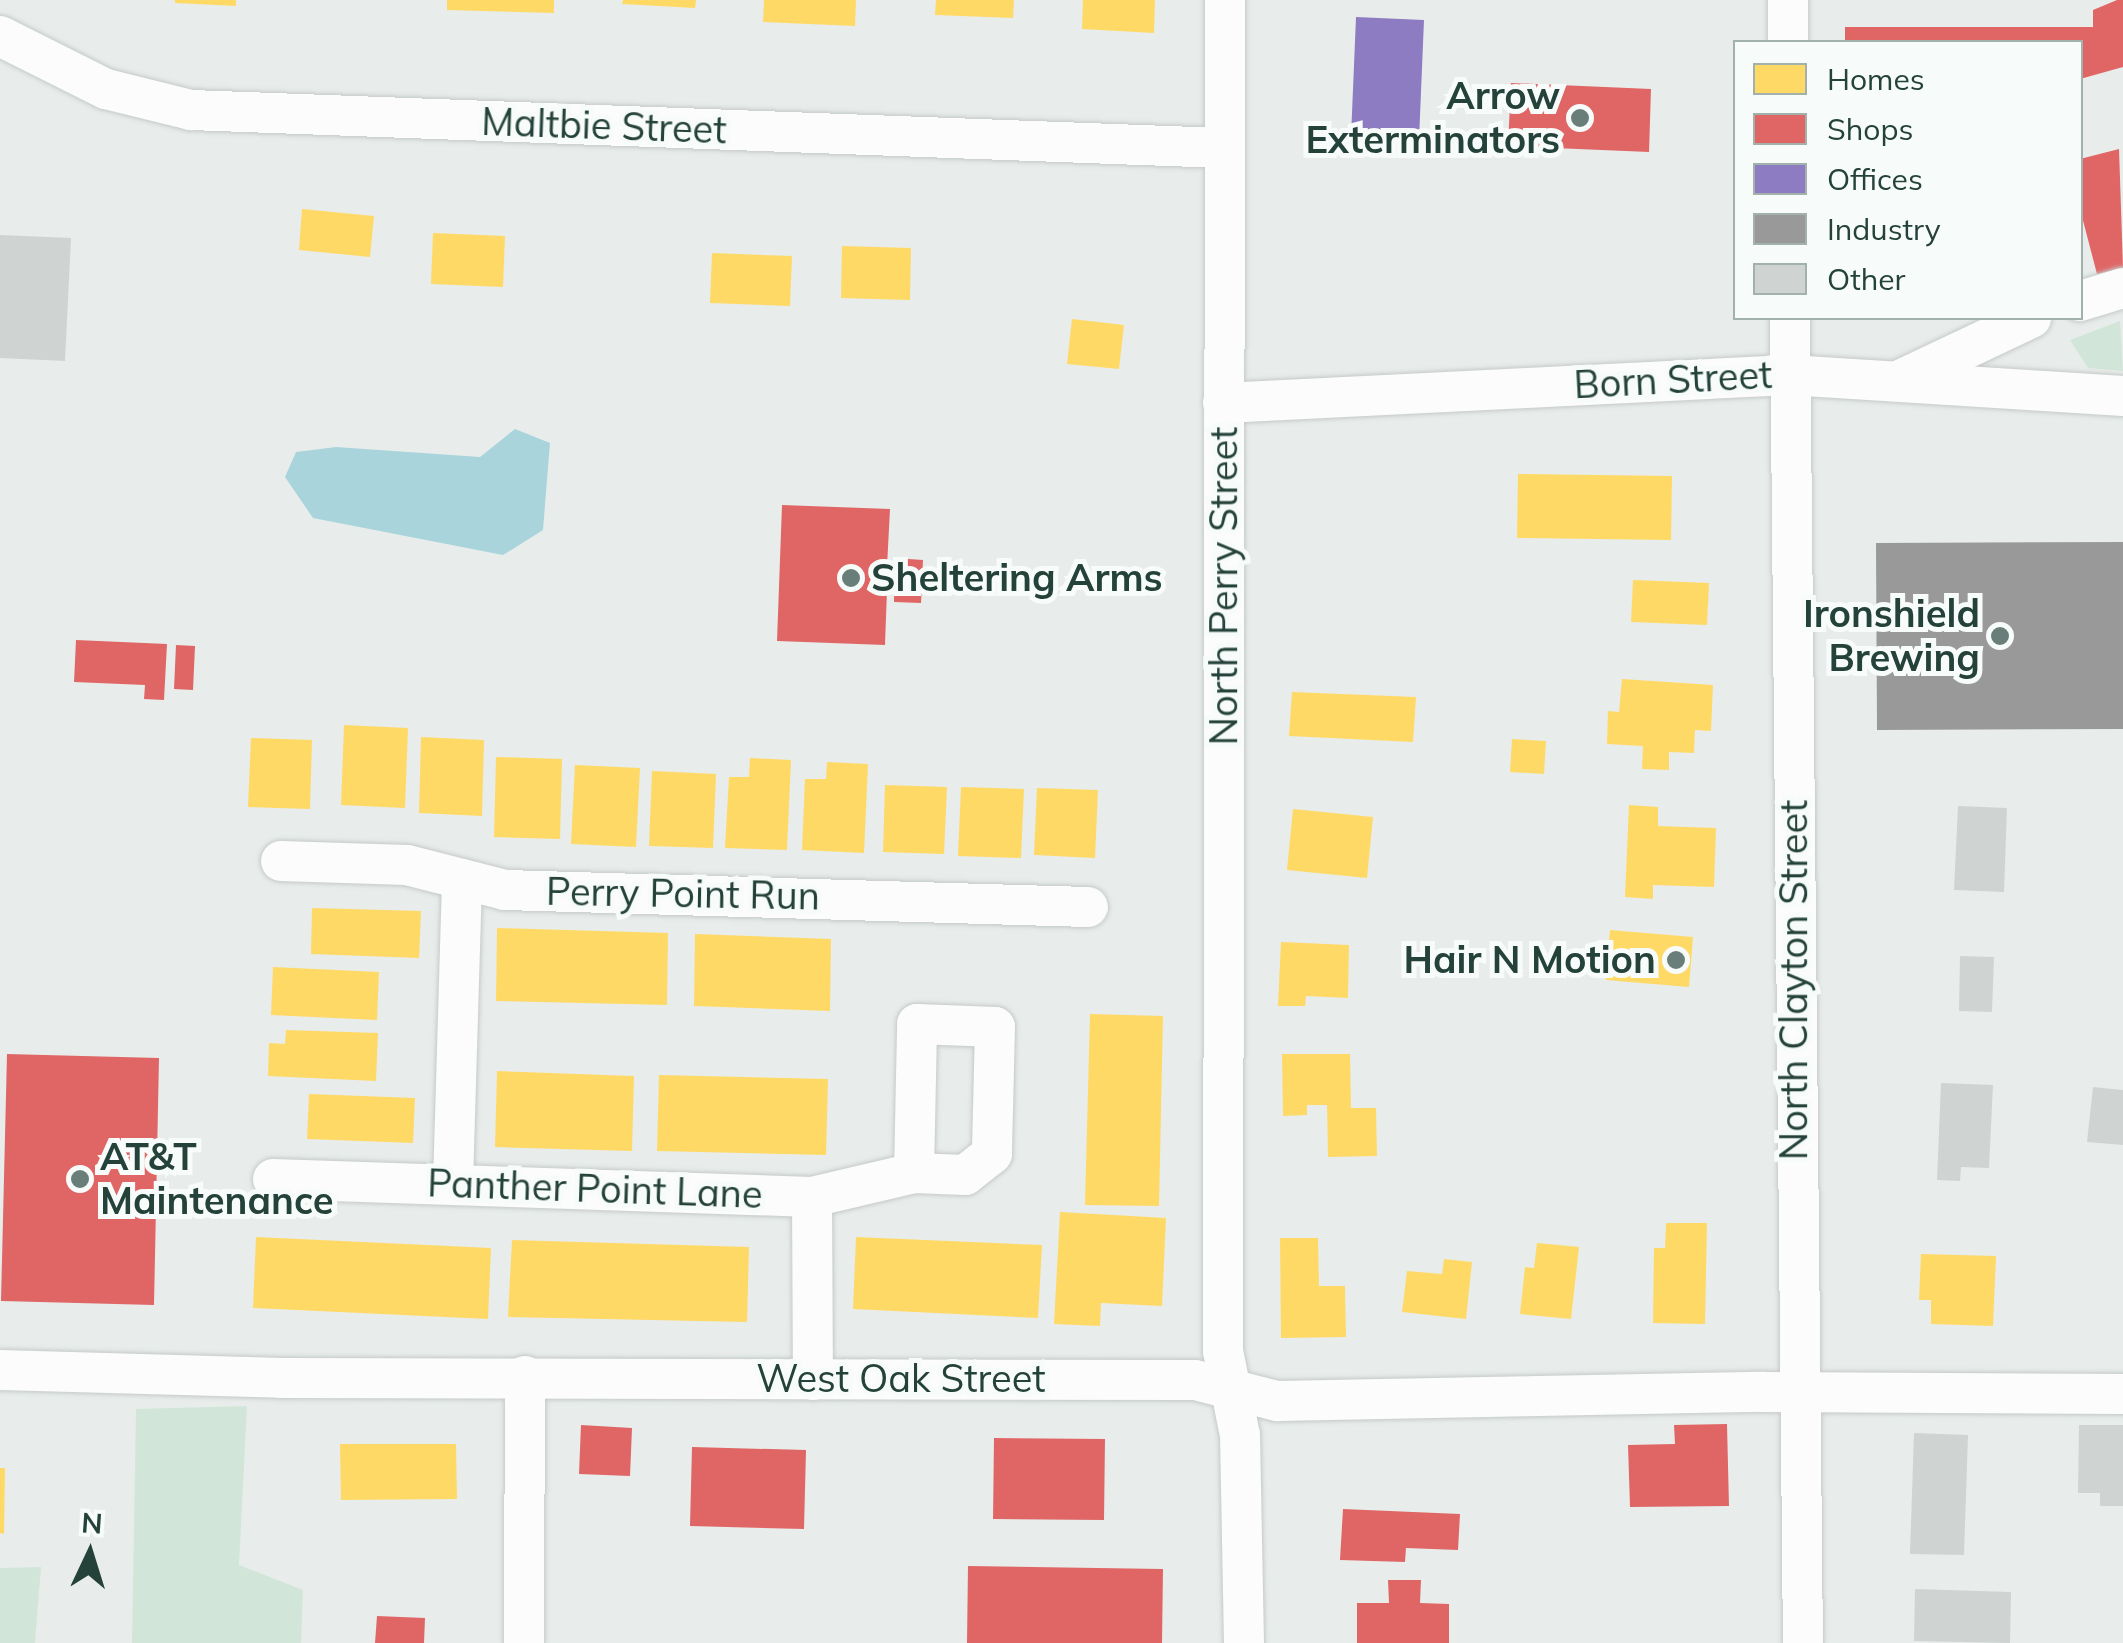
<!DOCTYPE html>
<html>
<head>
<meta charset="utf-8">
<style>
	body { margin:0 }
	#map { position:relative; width:2123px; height:1643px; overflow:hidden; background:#e8edeb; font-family:Mulish,sans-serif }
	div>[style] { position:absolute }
	.green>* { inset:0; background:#d1e6d8 }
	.water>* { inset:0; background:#a9d4db }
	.homes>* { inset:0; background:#ffd966 }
	.shops>* { inset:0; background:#e06666 }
	.offices>* { inset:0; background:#8e7cc3 }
	.industry>* { inset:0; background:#999 }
	.building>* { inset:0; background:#cfd4d2 }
	.roads { filter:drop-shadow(0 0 2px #c5cac8) drop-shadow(0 0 2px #c5cac8) }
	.minor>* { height:40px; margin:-20px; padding:0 20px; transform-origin:20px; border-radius:20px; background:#fcfcfc }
	.dots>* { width:28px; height:28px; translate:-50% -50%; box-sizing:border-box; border:5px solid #f7fbf9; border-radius:50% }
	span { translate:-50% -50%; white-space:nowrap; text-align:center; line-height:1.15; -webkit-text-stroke:10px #f7fbf9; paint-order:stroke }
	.poi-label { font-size:38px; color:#24423a; font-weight:700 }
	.right { translate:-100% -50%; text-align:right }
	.left { translate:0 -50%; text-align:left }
	.street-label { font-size:38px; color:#24423a }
	.legend { position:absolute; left:1733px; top:40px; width:350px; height:280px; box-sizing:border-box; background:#f7fbf9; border:2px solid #a3b1ad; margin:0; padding:12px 18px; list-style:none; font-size:30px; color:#24423a }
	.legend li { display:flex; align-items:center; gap:20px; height:50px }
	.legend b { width:50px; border:2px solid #a3b1ad }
	.north { position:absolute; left:40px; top:1503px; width:100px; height:100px; -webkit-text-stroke:8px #f7fbf9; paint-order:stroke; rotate:4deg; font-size:28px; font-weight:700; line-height:40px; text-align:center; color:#24423a }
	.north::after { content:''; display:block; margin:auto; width:35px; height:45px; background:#24423a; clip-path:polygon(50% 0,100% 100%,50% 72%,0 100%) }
</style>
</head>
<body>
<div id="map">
	<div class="green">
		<i style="clip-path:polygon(2120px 321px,2123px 371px,2088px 368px,2070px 340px)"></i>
		<i style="clip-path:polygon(247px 1406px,239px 1565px,303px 1590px,301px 1643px,132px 1643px,136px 1409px)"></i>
		<i style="clip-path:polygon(41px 1567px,35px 1643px,0 1643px,0 1568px)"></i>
	</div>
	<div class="water">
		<i style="clip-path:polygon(515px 429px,550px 443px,543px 530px,503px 555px,313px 518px,285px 477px,296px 452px,336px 447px,480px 457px)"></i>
	</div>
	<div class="homes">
		<i style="clip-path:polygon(175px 0,236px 0,236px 6px,175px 3px)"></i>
		<i style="clip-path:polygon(447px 0,554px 0,554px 13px,447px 10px)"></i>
		<i style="clip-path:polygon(623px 0,696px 0,695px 8px,622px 4px)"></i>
		<i style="clip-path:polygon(764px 0,856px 0,855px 26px,763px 22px)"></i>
		<i style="clip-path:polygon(936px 0,1014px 0,1013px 18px,935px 15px)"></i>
		<i style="clip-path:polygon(1083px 0,1155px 0,1154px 33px,1082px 29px)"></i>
		<i style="clip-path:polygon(302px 209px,374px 216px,370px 257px,299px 250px)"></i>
		<i style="clip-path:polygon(433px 233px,505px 236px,503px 287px,431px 284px)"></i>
		<i style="clip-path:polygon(842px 246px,911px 248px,910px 300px,841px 298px)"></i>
		<i style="clip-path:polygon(712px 253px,792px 256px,790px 306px,710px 303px)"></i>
		<i style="clip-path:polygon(1072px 319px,1124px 325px,1119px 369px,1067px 364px)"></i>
		<i style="clip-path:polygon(1518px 474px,1672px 476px,1671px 540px,1517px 538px)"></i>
		<i style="clip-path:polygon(1633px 580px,1709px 583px,1707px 625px,1631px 622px)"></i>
		<i style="clip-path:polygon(1622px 679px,1713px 685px,1711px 731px,1695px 730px,1694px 753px,1669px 752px,1669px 770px,1642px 769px,1643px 746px,1607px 744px,1608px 711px,1619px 712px)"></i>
		<i style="clip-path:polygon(1292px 692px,1416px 697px,1413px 742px,1289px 736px)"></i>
		<i style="clip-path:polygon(344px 725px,408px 728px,405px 808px,341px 805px)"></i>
		<i style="clip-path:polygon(421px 737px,484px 740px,482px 816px,419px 813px)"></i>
		<i style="clip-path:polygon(251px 738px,312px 740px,310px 809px,248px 807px)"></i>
		<i style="clip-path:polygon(1512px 739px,1546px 741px,1544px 774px,1510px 772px)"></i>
		<i style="clip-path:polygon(496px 757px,562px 759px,560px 839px,494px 837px)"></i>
		<i style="clip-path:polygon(750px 758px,791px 760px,787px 850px,725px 848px,729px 777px,749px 777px)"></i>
		<i style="clip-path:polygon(827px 762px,868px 764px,864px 853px,802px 850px,805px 779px,826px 779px)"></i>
		<i style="clip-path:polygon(575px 765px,640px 768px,636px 847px,571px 844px)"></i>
		<i style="clip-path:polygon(652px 771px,716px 774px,713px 848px,649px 846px)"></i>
		<i style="clip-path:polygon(885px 785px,947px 787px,944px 854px,883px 852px)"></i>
		<i style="clip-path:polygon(961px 787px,1024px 789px,1021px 858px,958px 856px)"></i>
		<i style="clip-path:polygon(1037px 788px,1098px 790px,1095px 858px,1034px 855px)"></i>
		<i style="clip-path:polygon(1629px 805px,1658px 807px,1658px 826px,1716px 828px,1714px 887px,1653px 885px,1653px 899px,1625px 897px)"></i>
		<i style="clip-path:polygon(1293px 809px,1373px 817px,1367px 878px,1287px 870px)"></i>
		<i style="clip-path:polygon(312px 908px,421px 911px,419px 958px,311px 954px)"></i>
		<i style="clip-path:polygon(497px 928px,668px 933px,667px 1005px,496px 1001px)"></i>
		<i style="clip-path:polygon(1610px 930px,1693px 937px,1689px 987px,1606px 980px)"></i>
		<i style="clip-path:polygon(695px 934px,831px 939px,830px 1011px,694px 1006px)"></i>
		<i style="clip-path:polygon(1281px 942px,1349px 945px,1348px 998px,1306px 996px,1305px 1006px,1278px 1006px)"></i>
		<i style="clip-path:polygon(273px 967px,379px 972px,377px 1020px,271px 1015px)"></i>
		<i style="clip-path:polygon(1090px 1014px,1163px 1016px,1159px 1206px,1085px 1205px)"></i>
		<i style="clip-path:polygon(286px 1030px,378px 1033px,376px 1081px,268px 1076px,269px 1043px,285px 1044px)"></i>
		<i style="clip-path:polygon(1282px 1054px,1350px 1054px,1351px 1108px,1376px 1108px,1377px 1156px,1328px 1157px,1327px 1105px,1307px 1105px,1307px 1115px,1283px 1116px)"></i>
		<i style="clip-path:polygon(497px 1071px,634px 1076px,632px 1151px,495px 1147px)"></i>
		<i style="clip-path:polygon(659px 1075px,828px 1079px,826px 1155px,657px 1151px)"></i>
		<i style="clip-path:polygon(309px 1094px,415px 1098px,413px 1143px,307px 1139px)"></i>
		<i style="clip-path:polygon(1060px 1212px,1166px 1218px,1162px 1306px,1101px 1303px,1100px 1326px,1054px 1324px)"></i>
		<i style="clip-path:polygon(1666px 1223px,1707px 1223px,1705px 1324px,1653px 1323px,1654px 1248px,1665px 1248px)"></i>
		<i style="clip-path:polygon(256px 1237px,491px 1248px,488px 1319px,253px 1308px)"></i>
		<i style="clip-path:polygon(856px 1237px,1042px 1245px,1038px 1318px,853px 1309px)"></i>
		<i style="clip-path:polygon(1280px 1238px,1318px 1238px,1319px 1286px,1345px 1286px,1346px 1337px,1281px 1338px)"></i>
		<i style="clip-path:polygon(512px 1240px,749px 1247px,747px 1322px,508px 1317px)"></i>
		<i style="clip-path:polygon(1537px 1243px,1579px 1247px,1571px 1319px,1520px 1314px,1525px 1267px,1534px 1268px)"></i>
		<i style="clip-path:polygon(1921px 1254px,1996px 1256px,1993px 1326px,1931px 1324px,1931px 1300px,1919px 1300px)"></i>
		<i style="clip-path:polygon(1444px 1259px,1472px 1262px,1466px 1319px,1402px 1312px,1407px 1271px,1442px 1274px)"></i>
		<i style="clip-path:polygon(340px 1444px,456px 1444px,457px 1499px,341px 1500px)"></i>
		<i style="clip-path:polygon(0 1468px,5px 1468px,4px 1534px,0 1533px)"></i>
	</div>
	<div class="shops">
		<i style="clip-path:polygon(2117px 0,2123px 0,2123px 67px,2080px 79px,2080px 42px,1845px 42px,1845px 27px,2093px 27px,2093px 10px)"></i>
		<i style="clip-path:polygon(1511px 83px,1651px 89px,1649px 152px,1508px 146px)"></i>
		<i style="clip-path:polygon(2119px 149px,2123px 268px,2097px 274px,2080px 209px,2080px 159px)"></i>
		<i style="clip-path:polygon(782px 505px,890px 509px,887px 567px,894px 567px,894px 558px,923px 560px,921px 603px,894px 602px,894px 590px,887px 590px,885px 645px,777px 641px)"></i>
		<i style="clip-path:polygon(76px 640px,167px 644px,164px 700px,144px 699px,145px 685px,74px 682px)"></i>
		<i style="clip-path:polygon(176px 645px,195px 646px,193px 690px,174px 689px)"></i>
		<i style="clip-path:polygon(7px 1054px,159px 1058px,154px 1305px,1px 1301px)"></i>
		<i style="clip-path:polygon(1727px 1424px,1729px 1506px,1630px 1507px,1628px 1445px,1675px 1444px,1674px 1425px)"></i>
		<i style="clip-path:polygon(581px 1425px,632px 1428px,630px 1476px,579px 1474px)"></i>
		<i style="clip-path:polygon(994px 1438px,1105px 1439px,1104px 1520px,993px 1519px)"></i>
		<i style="clip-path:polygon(692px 1447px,806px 1450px,804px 1529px,690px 1526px)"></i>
		<i style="clip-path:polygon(1343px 1509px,1460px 1514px,1458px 1550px,1406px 1548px,1405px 1562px,1340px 1560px)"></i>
		<i style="clip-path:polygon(968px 1566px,1163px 1569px,1162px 1643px,967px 1643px)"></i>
		<i style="clip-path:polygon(1388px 1580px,1421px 1580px,1420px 1603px,1449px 1604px,1449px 1643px,1357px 1643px,1357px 1603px,1389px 1603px)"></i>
		<i style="clip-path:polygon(377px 1616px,425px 1618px,424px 1643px,375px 1643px)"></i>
	</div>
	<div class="offices">
		<i style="clip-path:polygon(1356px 17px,1424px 20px,1419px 140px,1351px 137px)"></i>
	</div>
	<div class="industry">
		<i style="clip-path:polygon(2123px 542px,2123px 729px,1877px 730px,1876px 543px)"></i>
	</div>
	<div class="building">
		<i style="clip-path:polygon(0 235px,71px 238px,65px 361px,0 358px)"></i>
		<i style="clip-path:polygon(1958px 806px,2007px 808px,2004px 892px,1954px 890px)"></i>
		<i style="clip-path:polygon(1960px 956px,1994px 957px,1992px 1012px,1959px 1011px)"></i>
		<i style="clip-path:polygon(1941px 1083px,1993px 1085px,1989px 1168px,1961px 1167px,1960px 1181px,1937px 1180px)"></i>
		<i style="clip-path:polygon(2093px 1087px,2123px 1090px,2123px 1145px,2087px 1142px)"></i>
		<i style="clip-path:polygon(2079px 1425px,2123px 1425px,2123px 1506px,2100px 1506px,2100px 1493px,2078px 1493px)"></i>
		<i style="clip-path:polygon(1914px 1433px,1968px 1435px,1964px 1555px,1910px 1554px)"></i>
		<i style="clip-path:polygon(1915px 1589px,2011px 1592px,2010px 1643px,1914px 1641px)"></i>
	</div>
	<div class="roads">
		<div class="minor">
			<i style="left:1225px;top:0;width:1351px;rotate:90.08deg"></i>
			<i style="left:1223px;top:1351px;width:86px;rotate:78.6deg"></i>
			<i style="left:1240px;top:1435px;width:208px;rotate:88.9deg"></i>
			<i style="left:1788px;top:0;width:42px;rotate:90deg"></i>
			<i style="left:0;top:36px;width:119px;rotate:26.6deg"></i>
			<i style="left:106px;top:89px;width:88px;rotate:13.9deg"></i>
			<i style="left:191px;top:110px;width:1034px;rotate:2.11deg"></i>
			<i style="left:2080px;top:301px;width:45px;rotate:-16.8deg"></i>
			<i style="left:1790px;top:318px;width:1325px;rotate:89.44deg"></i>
			<i style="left:1900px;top:380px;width:145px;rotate:-25.3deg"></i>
			<i style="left:1223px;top:403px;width:567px;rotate:-2.83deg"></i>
			<i style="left:1789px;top:375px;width:335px;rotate:3.6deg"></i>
			<i style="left:281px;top:861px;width:126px;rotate:1.8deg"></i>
			<i style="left:407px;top:865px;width:101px;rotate:14.3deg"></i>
			<i style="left:505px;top:890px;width:583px;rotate:1.67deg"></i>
			<i style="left:273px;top:1179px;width:539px;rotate:1.91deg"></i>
			<i style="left:812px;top:1197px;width:105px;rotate:-13.2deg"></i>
			<i style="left:914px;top:1173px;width:149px;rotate:-88.8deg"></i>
			<i style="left:917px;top:1024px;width:78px;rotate:2.2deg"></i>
			<i style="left:995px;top:1027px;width:127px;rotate:91.4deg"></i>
			<i style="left:992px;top:1154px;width:34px;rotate:142deg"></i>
			<i style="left:965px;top:1175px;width:51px;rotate:-177.8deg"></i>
			<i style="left:453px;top:1184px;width:305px;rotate:-88.3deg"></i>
			<i style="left:812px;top:1197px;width:183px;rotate:89.7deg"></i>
			<i style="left:0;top:1370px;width:282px;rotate:1.6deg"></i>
			<i style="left:282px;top:1378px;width:913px;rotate:0.13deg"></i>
			<i style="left:1195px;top:1380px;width:85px;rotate:14.4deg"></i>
			<i style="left:1277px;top:1401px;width:486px;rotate:-1.1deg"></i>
			<i style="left:1763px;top:1392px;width:360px;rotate:0.3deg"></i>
			<i style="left:524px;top:1643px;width:267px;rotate:-89.8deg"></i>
		</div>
	</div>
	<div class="dots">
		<i style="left:1580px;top:118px;background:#697e78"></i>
		<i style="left:851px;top:578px;background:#697e78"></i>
		<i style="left:2000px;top:636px;background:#697e78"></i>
		<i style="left:1676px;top:960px;background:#697e78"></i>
		<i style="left:80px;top:1179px;background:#697e78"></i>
	</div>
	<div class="poi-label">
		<span class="right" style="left:1560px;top:118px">Arrow<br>Exterminators</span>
		<span class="left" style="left:871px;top:578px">Sheltering Arms</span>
		<span class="right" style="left:1980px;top:636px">Ironshield<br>Brewing</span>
		<span class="right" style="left:1656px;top:960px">Hair N Motion</span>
		<span class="left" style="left:100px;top:1179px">AT&amp;T<br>Maintenance</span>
	</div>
	<div class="street-label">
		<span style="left:604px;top:126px;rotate:2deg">Maltbie Street</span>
		<span style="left:1673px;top:380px;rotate:-3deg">Born Street</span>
		<span style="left:1224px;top:586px;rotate:-90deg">North Perry Street</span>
		<span style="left:683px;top:894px;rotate:1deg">Perry Point Run</span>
		<span style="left:1794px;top:980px;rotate:-90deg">North Clayton Street</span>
		<span style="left:595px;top:1189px;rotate:2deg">Panther Point Lane</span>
		<span style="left:901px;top:1379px">West Oak Street</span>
	</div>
	<ul class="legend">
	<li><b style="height:28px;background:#ffd966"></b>Homes</li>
	<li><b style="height:28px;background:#e06666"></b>Shops</li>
	<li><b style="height:28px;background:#8e7cc3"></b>Offices</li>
	<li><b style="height:28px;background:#999"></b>Industry</li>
	<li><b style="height:28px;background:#cfd4d2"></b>Other</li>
	</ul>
	<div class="north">N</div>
</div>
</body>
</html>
